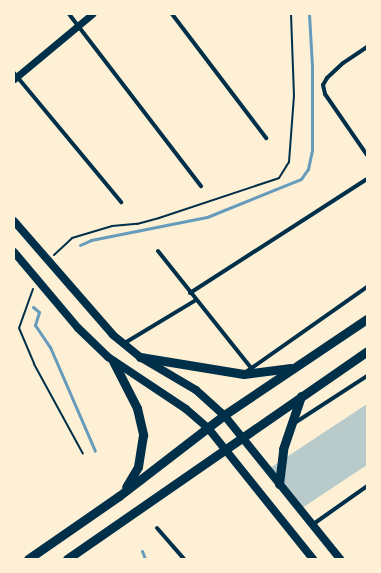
<!DOCTYPE html>
<html>
<head>
<meta charset="utf-8">
<style>
	body { margin:0 }
	#map { position:relative; width:381px; height:573px; overflow:hidden; background:#fdf0d5; font-family:"Exo 2",sans-serif }
	div>[style] { position:absolute }
	.green>* { inset:0; background:#b9caca }
	.stream>* { height:3px; margin:-1.5px; padding:0 1.5px; transform-origin:1.5px; border-radius:1.5px; background:#669bbc }
	.path>* { height:2px; margin:-1px; padding:0 1px; transform-origin:1px; border-radius:1px; background:#003049 }
	.minor>* { height:4px; margin:-2px; padding:0 2px; transform-origin:2px; border-radius:2px; background:#003049 }
	.tertiary>* { height:7px; margin:-3.5px; padding:0 3.5px; transform-origin:3.5px; border-radius:3.5px; background:#003049 }
	.secondary>* { height:8px; margin:-4px; padding:0 4px; transform-origin:4px; border-radius:4px; background:#003049 }
	.primary>* { height:9px; margin:-4.5px; padding:0 4.5px; transform-origin:4.5px; border-radius:4.5px; background:#003049 }
	span { translate:-50% -50%; white-space:nowrap; text-align:center; line-height:1.15; -webkit-text-stroke:3px #fdf0d5; paint-order:stroke }
	.frame { position:absolute; inset:0; border:15px solid #fdf0d5; pointer-events:none }
</style>
</head>
<body>
<div id="map">
	<div class="green">
		<i style="clip-path:polygon(367px 404px,367px 465px,302px 508px,270px 468px)"></i>
	</div>
	<div class="stream">
		<i style="left:80px;top:245px;width:12px;rotate:-24deg"></i>
		<i style="left:91px;top:240px;width:118px;rotate:-11.2deg"></i>
		<i style="left:207px;top:217px;width:101px;rotate:-22deg"></i>
		<i style="left:301px;top:179px;width:12px;rotate:-55deg"></i>
		<i style="left:308px;top:169px;width:19px;rotate:-78deg"></i>
		<i style="left:312px;top:150px;width:84px;rotate:-90deg"></i>
		<i style="left:312px;top:66px;width:52px;rotate:-93.3deg"></i>
		<i style="left:33px;top:307px;width:8px;rotate:40deg"></i>
		<i style="left:39px;top:312px;width:14px;rotate:107deg"></i>
		<i style="left:35px;top:325px;width:27px;rotate:56deg"></i>
		<i style="left:50px;top:347px;width:113px;rotate:66.6deg"></i>
		<i style="left:142px;top:551px;width:9px;rotate:69deg"></i>
	</div>
	<div class="path">
		<i style="left:54px;top:255px;width:25px;rotate:-43deg"></i>
		<i style="left:72px;top:238px;width:42px;rotate:-16.7deg"></i>
		<i style="left:112px;top:226px;width:25px;rotate:-5deg"></i>
		<i style="left:137px;top:224px;width:23px;rotate:-15deg"></i>
		<i style="left:159px;top:218px;width:126px;rotate:-18.4deg"></i>
		<i style="left:279px;top:178px;width:19px;rotate:-58deg"></i>
		<i style="left:289px;top:162px;width:66px;rotate:-85.7deg"></i>
		<i style="left:294px;top:96px;width:82px;rotate:-92.1deg"></i>
		<i style="left:33px;top:289px;width:41px;rotate:109.7deg"></i>
		<i style="left:19px;top:328px;width:39px;rotate:67deg"></i>
		<i style="left:34px;top:364px;width:102px;rotate:61.4deg"></i>
	</div>
	<div class="minor">
		<i style="left:69px;top:14px;width:217px;rotate:52.5deg"></i>
		<i style="left:172px;top:14px;width:156px;rotate:52.8deg"></i>
		<i style="left:367px;top:47px;width:29px;rotate:146deg"></i>
		<i style="left:343px;top:63px;width:22px;rotate:137deg"></i>
		<i style="left:327px;top:78px;width:8px;rotate:120deg"></i>
		<i style="left:323px;top:85px;width:9px;rotate:77deg"></i>
		<i style="left:325px;top:94px;width:74px;rotate:55.5deg"></i>
		<i style="left:14px;top:73px;width:168px;rotate:50.3deg"></i>
		<i style="left:158px;top:251px;width:149px;rotate:51.5deg"></i>
		<i style="left:190px;top:293px;width:211px;rotate:-32.8deg"></i>
		<i style="left:123px;top:344px;width:85px;rotate:-31.1deg"></i>
		<i style="left:246px;top:372px;width:148px;rotate:-35.1deg"></i>
		<i style="left:293px;top:424px;width:88px;rotate:-33deg"></i>
		<i style="left:312px;top:525px;width:67px;rotate:-35.3deg"></i>
		<i style="left:157px;top:528px;width:41px;rotate:48.9deg"></i>
	</div>
	<div class="tertiary">
		<i style="left:14px;top:79px;width:102px;rotate:-39.8deg"></i>
	</div>
	<div class="secondary">
		<i style="left:14px;top:221px;width:151px;rotate:49deg"></i>
		<i style="left:113px;top:335px;width:35px;rotate:39deg"></i>
		<i style="left:140px;top:357px;width:65px;rotate:30.5deg"></i>
		<i style="left:196px;top:390px;width:38px;rotate:42deg"></i>
		<i style="left:224px;top:415px;width:185px;rotate:51.1deg"></i>
		<i style="left:14px;top:252px;width:99px;rotate:49.9deg"></i>
		<i style="left:78px;top:328px;width:42px;rotate:44deg"></i>
		<i style="left:108px;top:357px;width:94px;rotate:33.7deg"></i>
		<i style="left:186px;top:409px;width:29px;rotate:41deg"></i>
		<i style="left:208px;top:428px;width:168px;rotate:51.3deg"></i>
	</div>
	<div class="primary">
		<i style="left:140px;top:357px;width:105px;rotate:9.3deg"></i>
		<i style="left:244px;top:374px;width:47px;rotate:-7.3deg"></i>
		<i style="left:113px;top:361px;width:53px;rotate:62.9deg"></i>
		<i style="left:137px;top:408px;width:28px;rotate:77deg"></i>
		<i style="left:143px;top:435px;width:32px;rotate:99deg"></i>
		<i style="left:138px;top:467px;width:23px;rotate:121deg"></i>
		<i style="left:279px;top:484px;width:35px;rotate:-83deg"></i>
		<i style="left:283px;top:449px;width:56px;rotate:-71.2deg"></i>
		<i style="left:28px;top:559px;width:111px;rotate:-34.7deg"></i>
		<i style="left:119px;top:496px;width:133px;rotate:-37.6deg"></i>
		<i style="left:224px;top:415px;width:172px;rotate:-33.9deg"></i>
		<i style="left:67px;top:559px;width:365px;rotate:-34.7deg"></i>
	</div>
	<div class="frame"></div>
</div>
</body>
</html>
